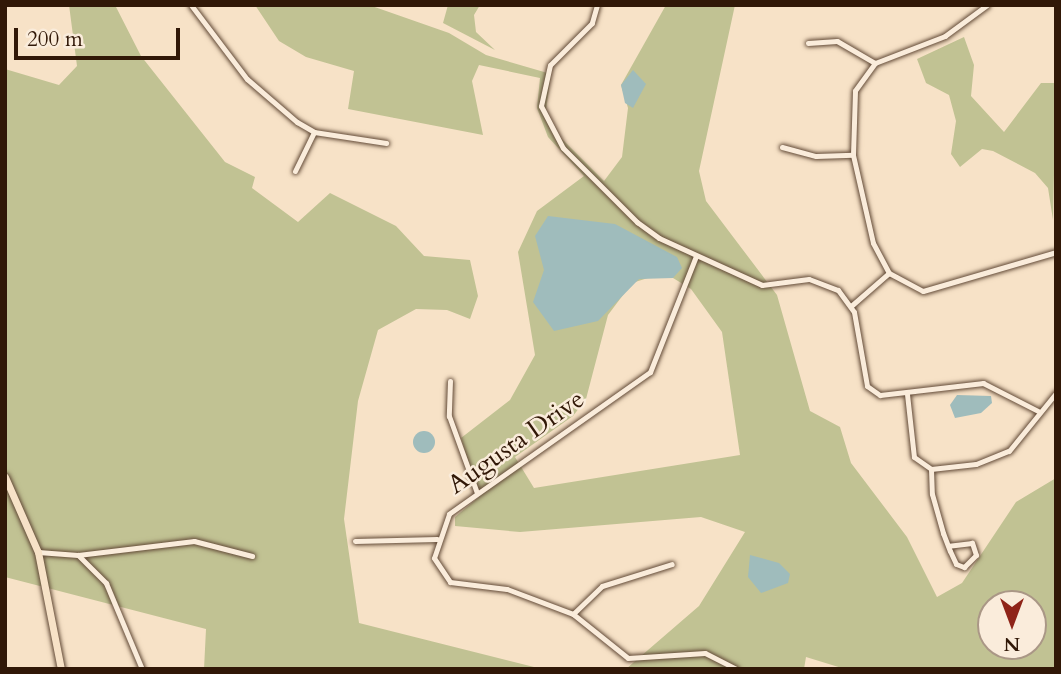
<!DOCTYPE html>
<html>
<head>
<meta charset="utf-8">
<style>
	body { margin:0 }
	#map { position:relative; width:1061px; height:674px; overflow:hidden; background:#f7e2c7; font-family:Cardo,serif }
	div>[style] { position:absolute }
	.green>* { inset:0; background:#c1c293 }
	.water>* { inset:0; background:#9fbcbc }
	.round { border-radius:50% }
	.roads { filter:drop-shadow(0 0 2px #624a37) drop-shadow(0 0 2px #624a37) }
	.minor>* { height:5px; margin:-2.5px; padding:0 2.5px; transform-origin:2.5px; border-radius:2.5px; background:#faecdb }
	.major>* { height:7px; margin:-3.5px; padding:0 3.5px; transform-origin:3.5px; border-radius:3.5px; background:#f7e2c7 }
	span { translate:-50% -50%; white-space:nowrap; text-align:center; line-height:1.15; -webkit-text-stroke:5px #faecdb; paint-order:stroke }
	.street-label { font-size:26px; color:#311807 }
	.frame { position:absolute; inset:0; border:7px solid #311807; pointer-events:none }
	.north { position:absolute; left:977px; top:590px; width:70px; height:70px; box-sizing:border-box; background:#faecdb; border:2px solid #aa9786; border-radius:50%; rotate:180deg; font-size:19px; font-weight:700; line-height:28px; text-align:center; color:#311807 }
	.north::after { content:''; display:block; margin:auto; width:24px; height:32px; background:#8f2418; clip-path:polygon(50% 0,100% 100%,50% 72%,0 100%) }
	.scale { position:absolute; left:14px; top:28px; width:166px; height:32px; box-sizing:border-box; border:4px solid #311807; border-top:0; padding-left:9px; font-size:21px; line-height:24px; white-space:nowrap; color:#311807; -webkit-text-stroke:5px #faecdb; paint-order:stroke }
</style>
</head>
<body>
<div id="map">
	<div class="green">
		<i style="clip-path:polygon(69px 5px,115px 5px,141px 56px,225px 162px,255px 177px,252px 188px,298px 222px,330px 193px,396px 226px,424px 256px,470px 260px,478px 296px,470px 319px,447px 310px,416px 309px,378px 330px,358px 401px,344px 519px,359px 623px,542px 669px,204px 669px,206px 629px,5px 577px,5px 69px,59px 85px,77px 66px)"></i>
		<i style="clip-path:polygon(evenodd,255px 5px,369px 5px,449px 33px,486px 55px,551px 74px,546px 110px,561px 138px,604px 181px,622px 157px,628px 108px,621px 85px,666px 5px,735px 5px,699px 171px,706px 201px,777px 295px,810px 411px,840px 427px,851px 463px,907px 537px,937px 597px,962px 583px,1016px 502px,1056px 478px,1056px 669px,845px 669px,806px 657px,804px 669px,626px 669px,699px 606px,745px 532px,701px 517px,520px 532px,455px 526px,455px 517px,479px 497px,461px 438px,510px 400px,535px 355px,518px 252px,537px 211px,584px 176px,548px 137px,537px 108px,540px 78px,479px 65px,472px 81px,483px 135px,348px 109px,354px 71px,306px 57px,279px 41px,255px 5px,651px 277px,673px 278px,691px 289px,722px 332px,740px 455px,534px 488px,515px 457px,573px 416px,586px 399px,608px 315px,632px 283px,651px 277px,255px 5px,991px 604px,1033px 604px,1033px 646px,991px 646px,991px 604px)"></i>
		<i style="clip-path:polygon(448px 5px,480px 5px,474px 15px,476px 32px,495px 50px,443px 23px)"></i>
		<i style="clip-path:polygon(964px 37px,974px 65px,971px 96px,1004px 132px,1041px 83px,1056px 83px,1053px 220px,1048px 188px,1035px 173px,993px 151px,982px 149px,960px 167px,951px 154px,956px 121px,949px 95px,926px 83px,917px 59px)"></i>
	</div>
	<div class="water">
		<i style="clip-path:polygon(633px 70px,646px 84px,633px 108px,625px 103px,621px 85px)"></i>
		<i style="clip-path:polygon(548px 216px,615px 224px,677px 257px,682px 268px,673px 278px,639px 279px,598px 321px,554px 331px,533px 302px,544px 270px,535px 236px)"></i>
		<i style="clip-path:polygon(957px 395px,991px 396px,992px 403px,981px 413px,955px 418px,950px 405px)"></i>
		<i class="round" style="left:413px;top:431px;width:22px;height:22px"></i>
		<i style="clip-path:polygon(750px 555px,779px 563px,790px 574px,788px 583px,761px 593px,748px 577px)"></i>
	</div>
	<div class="roads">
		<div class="minor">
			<i style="left:191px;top:5px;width:93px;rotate:52.9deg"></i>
			<i style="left:247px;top:79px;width:66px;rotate:40.7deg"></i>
			<i style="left:297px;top:122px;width:20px;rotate:30deg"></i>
			<i style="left:314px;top:132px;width:73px;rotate:8.7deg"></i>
			<i style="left:597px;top:5px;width:19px;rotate:106deg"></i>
			<i style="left:592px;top:23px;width:59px;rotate:135deg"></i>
			<i style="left:550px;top:65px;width:42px;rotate:102.4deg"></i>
			<i style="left:541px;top:106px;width:47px;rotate:62.4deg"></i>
			<i style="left:563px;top:148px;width:105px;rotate:45deg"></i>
			<i style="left:637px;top:222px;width:27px;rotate:36deg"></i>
			<i style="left:659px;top:238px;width:113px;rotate:24.5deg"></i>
			<i style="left:762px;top:285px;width:47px;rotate:-7.3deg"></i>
			<i style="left:809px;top:279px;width:31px;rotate:21deg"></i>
			<i style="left:838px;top:290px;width:27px;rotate:54deg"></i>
			<i style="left:854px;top:312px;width:75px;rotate:80deg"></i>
			<i style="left:867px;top:386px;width:16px;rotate:35deg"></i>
			<i style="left:880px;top:395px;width:104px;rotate:-6.6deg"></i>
			<i style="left:983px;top:383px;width:62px;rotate:27deg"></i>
			<i style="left:987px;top:5px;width:52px;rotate:143.6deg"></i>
			<i style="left:945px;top:36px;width:75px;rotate:158.9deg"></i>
			<i style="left:875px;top:63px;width:34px;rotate:126deg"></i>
			<i style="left:855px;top:91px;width:64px;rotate:91.8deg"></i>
			<i style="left:853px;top:155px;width:90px;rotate:77.2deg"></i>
			<i style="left:873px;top:243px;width:34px;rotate:62deg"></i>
			<i style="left:889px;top:273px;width:38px;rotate:28deg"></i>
			<i style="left:923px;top:291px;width:139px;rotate:-16.3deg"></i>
			<i style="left:808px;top:43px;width:29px;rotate:-4deg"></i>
			<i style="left:837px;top:41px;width:44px;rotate:30.1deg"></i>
			<i style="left:782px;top:147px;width:35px;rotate:15deg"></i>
			<i style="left:816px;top:156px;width:37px;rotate:-2deg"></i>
			<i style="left:295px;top:171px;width:43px;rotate:-64deg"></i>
			<i style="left:696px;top:256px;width:125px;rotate:111.6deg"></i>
			<i style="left:650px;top:372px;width:246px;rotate:144.8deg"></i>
			<i style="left:449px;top:514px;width:46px;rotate:108.8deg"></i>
			<i style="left:434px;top:558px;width:29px;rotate:56deg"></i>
			<i style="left:450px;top:582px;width:57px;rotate:7deg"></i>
			<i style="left:507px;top:589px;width:71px;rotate:20.7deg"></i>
			<i style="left:573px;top:614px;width:70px;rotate:38.7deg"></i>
			<i style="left:628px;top:658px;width:77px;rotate:-3.7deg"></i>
			<i style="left:705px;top:653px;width:35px;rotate:27deg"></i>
			<i style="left:851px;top:306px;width:50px;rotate:-41deg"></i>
			<i style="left:450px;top:381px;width:35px;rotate:92deg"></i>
			<i style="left:449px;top:416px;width:82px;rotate:70deg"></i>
			<i style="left:907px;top:394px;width:63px;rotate:83.7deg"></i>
			<i style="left:914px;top:457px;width:21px;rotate:35deg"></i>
			<i style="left:931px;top:469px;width:45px;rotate:-6.3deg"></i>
			<i style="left:976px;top:464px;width:35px;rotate:-22deg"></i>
			<i style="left:1009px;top:451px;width:75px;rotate:-51deg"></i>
			<i style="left:931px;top:469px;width:25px;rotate:88deg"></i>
			<i style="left:932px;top:494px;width:41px;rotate:74.2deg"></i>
			<i style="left:943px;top:533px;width:19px;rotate:69deg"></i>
			<i style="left:950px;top:551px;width:14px;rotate:65deg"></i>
			<i style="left:956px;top:564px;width:9px;rotate:21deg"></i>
			<i style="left:964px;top:567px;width:17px;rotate:-45deg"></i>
			<i style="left:976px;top:555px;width:13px;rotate:-108deg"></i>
			<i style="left:972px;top:543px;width:23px;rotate:173deg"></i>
			<i style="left:355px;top:541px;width:82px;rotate:-1.4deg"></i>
			<i style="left:38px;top:552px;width:40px;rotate:4.3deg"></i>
			<i style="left:78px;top:555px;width:117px;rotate:-6.9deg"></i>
			<i style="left:194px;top:541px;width:60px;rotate:14.5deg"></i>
			<i style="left:78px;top:555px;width:40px;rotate:45deg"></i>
			<i style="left:106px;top:583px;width:93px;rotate:67.3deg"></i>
			<i style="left:573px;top:614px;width:40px;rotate:-44deg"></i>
			<i style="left:602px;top:586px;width:73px;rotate:-17.4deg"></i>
		</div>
		<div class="major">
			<i style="left:5px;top:477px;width:82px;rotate:66.3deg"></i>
			<i style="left:38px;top:552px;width:119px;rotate:78.9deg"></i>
		</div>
	</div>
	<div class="street-label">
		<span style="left:516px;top:442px;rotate:-35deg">Augusta Drive</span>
	</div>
	<div class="frame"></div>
	<div class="north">N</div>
	<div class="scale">200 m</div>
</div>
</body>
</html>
